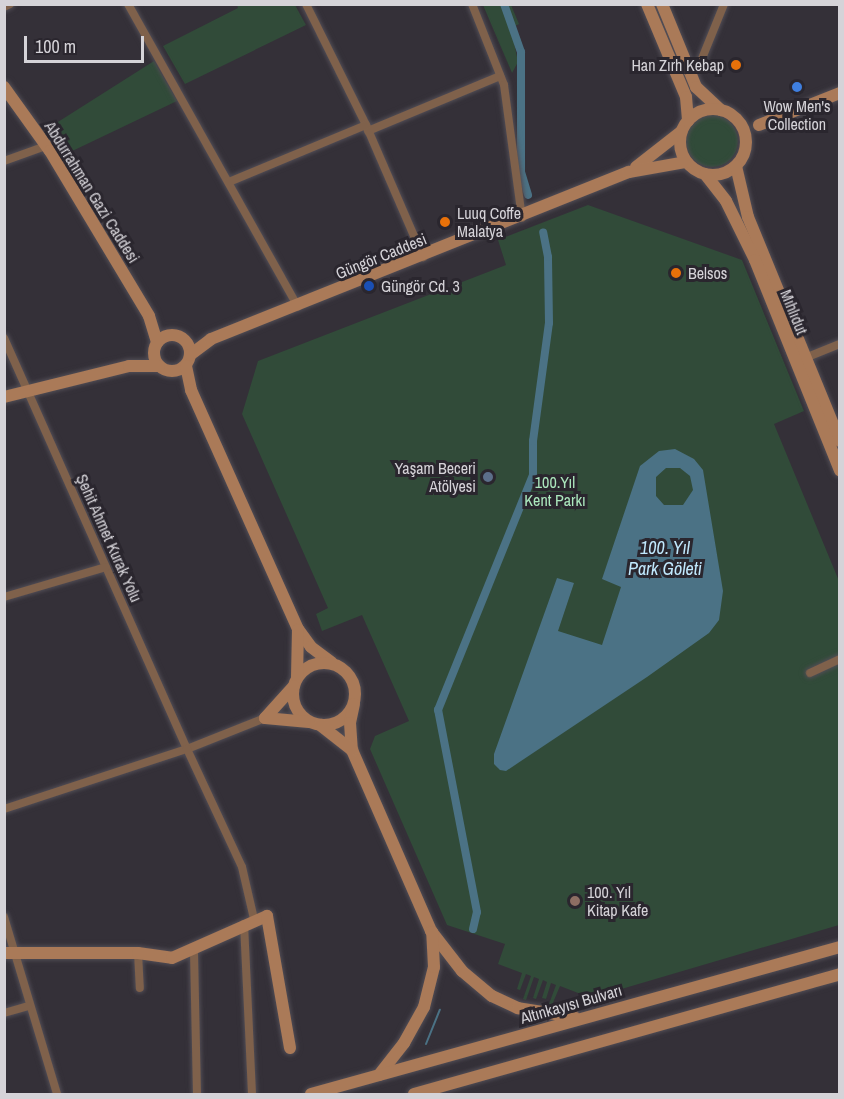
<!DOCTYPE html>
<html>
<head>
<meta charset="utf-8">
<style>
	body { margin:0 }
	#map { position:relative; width:844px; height:1099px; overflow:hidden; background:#343038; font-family:"Archivo Narrow",sans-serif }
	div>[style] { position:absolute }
	.green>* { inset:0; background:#314b39 }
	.round { border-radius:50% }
	.water>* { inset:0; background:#4b7285 }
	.stream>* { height:2px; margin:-1px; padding:0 1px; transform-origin:1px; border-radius:1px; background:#4b7285 }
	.canal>* { height:8px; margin:-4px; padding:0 4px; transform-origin:4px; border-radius:4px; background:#4b7285 }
	.roads { filter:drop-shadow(0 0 2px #514d55) drop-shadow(0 0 2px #514d55) }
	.street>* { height:8px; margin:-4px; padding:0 4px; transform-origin:4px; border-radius:4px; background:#7f614b }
	.secondary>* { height:12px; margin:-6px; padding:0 6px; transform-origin:6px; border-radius:6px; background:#aa7a58 }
	.secondary>.ring { margin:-6px; padding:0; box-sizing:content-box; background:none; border:12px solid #aa7a58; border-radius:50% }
	.dots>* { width:16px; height:16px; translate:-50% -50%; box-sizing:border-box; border:3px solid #2a262e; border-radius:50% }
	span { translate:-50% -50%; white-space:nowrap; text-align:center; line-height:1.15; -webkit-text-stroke:6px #2a262e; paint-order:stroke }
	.poi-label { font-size:16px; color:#d5d3d8 }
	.right { translate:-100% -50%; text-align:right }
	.left { translate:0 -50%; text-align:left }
	.street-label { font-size:16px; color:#d5d3d8 }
	.park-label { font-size:16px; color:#abe7bd }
	.water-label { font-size:18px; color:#c1e9fe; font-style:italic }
	.frame { position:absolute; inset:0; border:6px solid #d5d3d8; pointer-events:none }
	.scale { position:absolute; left:24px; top:36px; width:120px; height:27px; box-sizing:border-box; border:3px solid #d5d3d8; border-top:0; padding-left:8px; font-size:18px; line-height:21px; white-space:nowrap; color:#d5d3d8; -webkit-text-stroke:4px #2a262e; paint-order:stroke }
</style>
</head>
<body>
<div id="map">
	<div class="green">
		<i style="clip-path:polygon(237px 5px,295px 5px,306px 25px,185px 84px,163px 46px,238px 8px)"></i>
		<i style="clip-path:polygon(483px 5px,511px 5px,519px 24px,511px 28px,518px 62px,512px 73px)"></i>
		<i style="clip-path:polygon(154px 61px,177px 101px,66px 154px,50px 127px)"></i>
		<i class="round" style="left:686px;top:115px;width:52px;height:52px"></i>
		<i style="clip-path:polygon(588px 205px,742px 260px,804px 411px,774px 424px,839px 581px,839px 925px,591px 998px,560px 986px,552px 1005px,549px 1004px,556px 985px,551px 983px,546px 999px,542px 998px,547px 982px,543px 980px,536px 999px,533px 998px,539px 979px,534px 977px,526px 1000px,523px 999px,531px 976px,526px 974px,520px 990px,517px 989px,522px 973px,498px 964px,505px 944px,447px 925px,370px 749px,375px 736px,409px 721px,362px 615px,322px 631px,316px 614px,328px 608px,242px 414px,258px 361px,506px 265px,498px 240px)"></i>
	</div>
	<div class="water">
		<i style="clip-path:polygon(evenodd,675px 449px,694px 459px,703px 470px,723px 591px,719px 620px,709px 633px,647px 677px,506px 771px,500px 770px,494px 764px,494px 754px,557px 578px,574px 583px,558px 631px,602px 645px,621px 587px,602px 579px,640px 466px,659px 451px,675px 449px,666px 468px,680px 468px,690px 476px,693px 490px,683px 505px,664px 505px,656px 496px,656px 477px,666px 468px)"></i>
	</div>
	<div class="stream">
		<i style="left:426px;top:1044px;width:37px;rotate:-68deg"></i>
	</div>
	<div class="canal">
		<i style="left:504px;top:4px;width:51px;rotate:70.5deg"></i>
		<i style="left:521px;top:52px;width:120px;rotate:90deg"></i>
		<i style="left:521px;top:172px;width:24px;rotate:73deg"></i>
		<i style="left:473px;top:929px;width:17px;rotate:-77deg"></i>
		<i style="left:477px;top:912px;width:206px;rotate:-100.9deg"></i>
		<i style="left:438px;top:710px;width:253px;rotate:-68deg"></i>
		<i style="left:533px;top:475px;width:34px;rotate:-90deg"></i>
		<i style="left:533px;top:441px;width:119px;rotate:-82.3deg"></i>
		<i style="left:549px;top:323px;width:66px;rotate:-90.9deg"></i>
		<i style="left:548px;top:257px;width:25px;rotate:-101deg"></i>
	</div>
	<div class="roads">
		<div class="street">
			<i style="left:128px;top:4px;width:347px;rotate:60.7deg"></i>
			<i style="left:306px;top:4px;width:135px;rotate:63.6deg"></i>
			<i style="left:366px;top:125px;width:144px;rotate:66.6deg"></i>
			<i style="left:472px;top:4px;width:87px;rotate:68.4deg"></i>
			<i style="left:504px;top:85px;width:134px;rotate:82.3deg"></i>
			<i style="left:4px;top:7px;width:7px;rotate:-27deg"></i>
			<i style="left:689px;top:73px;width:17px;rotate:-45deg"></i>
			<i style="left:701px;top:61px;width:61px;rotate:-68deg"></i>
			<i style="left:368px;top:131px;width:143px;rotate:-22.6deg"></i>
			<i style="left:4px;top:161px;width:45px;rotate:-19.7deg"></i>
			<i style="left:229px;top:182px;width:148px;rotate:-22.6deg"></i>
			<i style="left:4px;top:338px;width:450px;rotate:66deg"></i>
			<i style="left:187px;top:749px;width:84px;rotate:-21.7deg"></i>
			<i style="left:805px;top:358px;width:38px;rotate:-22deg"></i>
			<i style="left:4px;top:597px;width:106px;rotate:-16.4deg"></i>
			<i style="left:810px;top:673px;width:33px;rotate:-25deg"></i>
			<i style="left:4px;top:809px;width:193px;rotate:-18.2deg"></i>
			<i style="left:187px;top:749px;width:130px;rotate:65deg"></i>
			<i style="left:242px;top:867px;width:53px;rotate:77deg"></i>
			<i style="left:4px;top:917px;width:185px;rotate:73.3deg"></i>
			<i style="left:244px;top:924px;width:170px;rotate:87.3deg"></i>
			<i style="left:194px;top:952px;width:142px;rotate:88.8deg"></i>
			<i style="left:138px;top:953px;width:35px;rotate:87deg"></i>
			<i style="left:4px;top:1013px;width:25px;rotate:-16deg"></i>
		</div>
		<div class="secondary">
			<i style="left:647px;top:4px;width:101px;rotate:67.2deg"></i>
			<i style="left:686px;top:97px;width:24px;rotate:85deg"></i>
			<i style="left:662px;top:4px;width:90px;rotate:67.7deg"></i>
			<i style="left:696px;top:87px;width:34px;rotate:43deg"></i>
			<i style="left:4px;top:87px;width:79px;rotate:54.3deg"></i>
			<i style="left:50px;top:151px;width:192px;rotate:59deg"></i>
			<i style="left:149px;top:316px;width:28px;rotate:73deg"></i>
			<i class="ring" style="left:680px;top:109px;width:54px;height:54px"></i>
			<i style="left:759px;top:125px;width:87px;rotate:-21.6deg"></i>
			<i style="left:736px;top:166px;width:52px;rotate:76.8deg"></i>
			<i style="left:748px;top:217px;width:242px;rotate:67.7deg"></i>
			<i style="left:636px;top:167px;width:58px;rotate:-38deg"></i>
			<i style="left:705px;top:174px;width:34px;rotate:52deg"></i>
			<i style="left:726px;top:201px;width:66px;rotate:63.8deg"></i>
			<i style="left:755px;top:260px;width:227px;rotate:68deg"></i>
			<i class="ring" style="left:154px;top:335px;width:24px;height:24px"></i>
			<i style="left:190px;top:355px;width:26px;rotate:-37deg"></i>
			<i style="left:211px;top:339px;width:450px;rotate:-21.8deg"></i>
			<i style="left:629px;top:172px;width:58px;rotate:-10deg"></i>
			<i style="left:186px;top:366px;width:25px;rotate:78deg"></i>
			<i style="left:191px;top:390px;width:262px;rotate:65.9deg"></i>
			<i style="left:298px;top:629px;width:22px;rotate:54deg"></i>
			<i style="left:311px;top:647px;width:26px;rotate:37deg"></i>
			<i style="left:4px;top:397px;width:129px;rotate:-13.9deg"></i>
			<i style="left:129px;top:366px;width:30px"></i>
			<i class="ring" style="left:293px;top:663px;width:50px;height:50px"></i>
			<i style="left:297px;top:677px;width:47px;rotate:-88.8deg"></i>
			<i style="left:354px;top:704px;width:19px;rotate:102deg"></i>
			<i style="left:350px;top:723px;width:27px;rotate:86deg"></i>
			<i style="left:352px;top:750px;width:197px;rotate:66.4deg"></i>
			<i style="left:431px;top:931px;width:51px;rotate:52.2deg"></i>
			<i style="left:462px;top:971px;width:39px;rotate:40deg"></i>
			<i style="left:492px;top:996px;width:29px;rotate:25deg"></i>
			<i style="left:518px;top:1008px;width:57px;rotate:9.1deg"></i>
			<i style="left:265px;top:718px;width:44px;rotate:5.2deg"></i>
			<i style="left:265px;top:718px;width:43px;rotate:-47.8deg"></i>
			<i style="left:320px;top:725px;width:41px;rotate:38deg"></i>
			<i style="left:4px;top:953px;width:134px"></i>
			<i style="left:138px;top:953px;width:34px;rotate:8deg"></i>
			<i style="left:172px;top:958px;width:104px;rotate:-23.9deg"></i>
			<i style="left:267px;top:916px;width:134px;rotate:80.1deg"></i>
			<i style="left:379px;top:1075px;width:41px;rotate:-52deg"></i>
			<i style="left:404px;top:1043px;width:41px;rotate:-60.9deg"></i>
			<i style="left:424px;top:1007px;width:41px;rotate:-76deg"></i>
			<i style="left:434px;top:967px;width:35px;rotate:-93deg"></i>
			<i style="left:311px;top:1094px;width:549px;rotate:-15.53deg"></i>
			<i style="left:414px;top:1094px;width:443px;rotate:-15.7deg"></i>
		</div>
	</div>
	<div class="dots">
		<i style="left:736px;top:65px;background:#e8710a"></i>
		<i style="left:797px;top:87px;background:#3f7fe0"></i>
		<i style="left:445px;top:222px;background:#e8710a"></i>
		<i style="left:676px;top:273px;background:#e8710a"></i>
		<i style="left:369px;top:286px;background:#1a4fb4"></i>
		<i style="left:488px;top:477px;background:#5c6f8a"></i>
		<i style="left:575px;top:901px;background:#8d6e63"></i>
	</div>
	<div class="poi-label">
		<span class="right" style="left:724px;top:65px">Han Zırh Kebap</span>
		<span style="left:797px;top:115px">Wow Men's<br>Collection</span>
		<span class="left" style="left:457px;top:222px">Luuq Coffe<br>Malatya</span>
		<span class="left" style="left:688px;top:273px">Belsos</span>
		<span class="left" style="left:381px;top:286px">Güngör Cd. 3</span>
		<span class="right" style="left:476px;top:477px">Yaşam Beceri<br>Atölyesi</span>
		<span class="left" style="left:587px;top:901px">100. Yıl<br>Kitap Kafe</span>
	</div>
	<div class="street-label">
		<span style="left:92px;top:192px;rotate:58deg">Abdurrahman Gazi Caddesi</span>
		<span style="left:381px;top:256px;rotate:-22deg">Güngör Caddesi</span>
		<span style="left:794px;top:312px;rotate:68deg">Mıhlıdut</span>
		<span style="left:109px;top:538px;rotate:66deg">Şehit Ahmet Kurak Yolu</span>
		<span style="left:571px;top:1004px;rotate:-16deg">Altınkayısı Bulvarı</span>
	</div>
	<div class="park-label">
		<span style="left:555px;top:491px">100.Yıl<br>Kent Parkı</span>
	</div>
	<div class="water-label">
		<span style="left:665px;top:559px">100. Yıl<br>Park Göleti</span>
	</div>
	<div class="frame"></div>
	<div class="scale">100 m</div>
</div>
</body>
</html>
